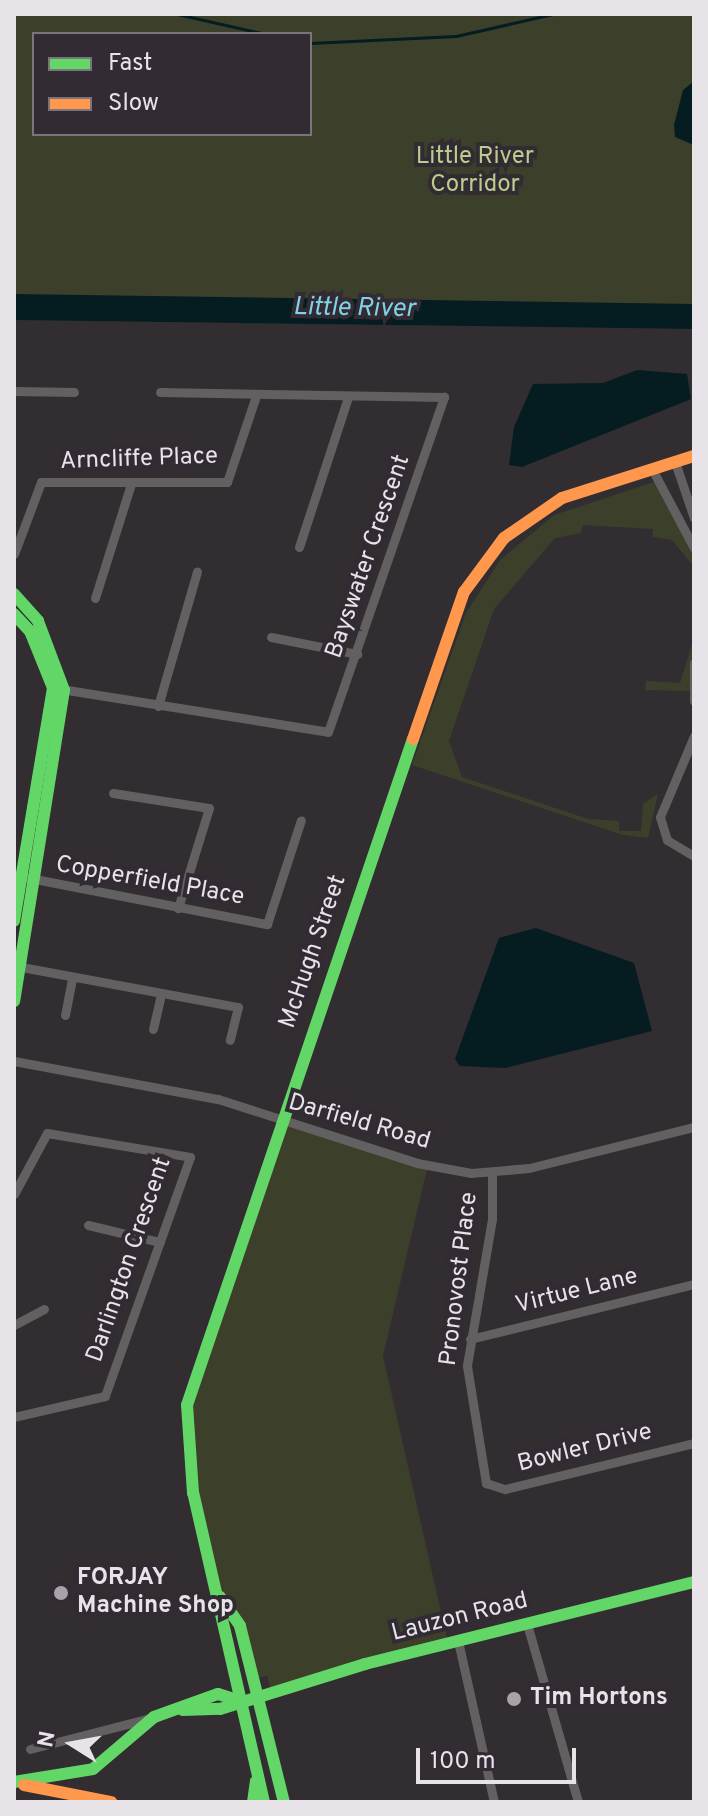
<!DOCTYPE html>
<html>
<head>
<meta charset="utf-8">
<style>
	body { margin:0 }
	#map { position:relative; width:708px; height:1816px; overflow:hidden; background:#312d31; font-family:Overpass,sans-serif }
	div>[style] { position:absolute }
	.green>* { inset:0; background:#3c402b }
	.water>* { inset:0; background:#051c21 }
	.stream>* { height:3px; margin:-1.5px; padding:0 1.5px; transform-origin:1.5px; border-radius:1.5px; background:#051c21 }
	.street>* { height:9px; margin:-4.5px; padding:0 4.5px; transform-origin:4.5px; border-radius:4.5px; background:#626060 }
	.fast>* { height:12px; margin:-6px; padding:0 6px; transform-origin:6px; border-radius:6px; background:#63d668 }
	.slow>* { height:12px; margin:-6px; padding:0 6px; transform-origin:6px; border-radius:6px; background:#ff974d }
	.dots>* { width:22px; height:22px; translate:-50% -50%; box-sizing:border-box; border:4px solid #332b33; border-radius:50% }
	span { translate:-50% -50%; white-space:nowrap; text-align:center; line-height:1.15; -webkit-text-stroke:8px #332b33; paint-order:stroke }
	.park-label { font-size:24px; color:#bdcc8c }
	.street-label { font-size:24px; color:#e8e3e8 }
	.poi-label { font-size:24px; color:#e8e3e8; font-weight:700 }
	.left { translate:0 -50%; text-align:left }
	.water-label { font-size:26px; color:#7ed3e6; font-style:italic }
	.frame { position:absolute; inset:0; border:16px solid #e8e3e8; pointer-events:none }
	.legend { position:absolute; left:32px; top:32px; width:280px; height:104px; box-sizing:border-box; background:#332b33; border:2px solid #7b757b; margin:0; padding:10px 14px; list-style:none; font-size:24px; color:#e8e3e8 }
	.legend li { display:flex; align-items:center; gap:16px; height:40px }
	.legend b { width:40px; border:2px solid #7b757b }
	.north { position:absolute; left:32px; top:1704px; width:80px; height:80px; -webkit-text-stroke:6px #332b33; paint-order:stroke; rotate:281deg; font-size:22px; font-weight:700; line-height:32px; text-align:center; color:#e8e3e8 }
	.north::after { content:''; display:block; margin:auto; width:28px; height:36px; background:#e8e3e8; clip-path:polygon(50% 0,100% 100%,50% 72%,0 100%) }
	.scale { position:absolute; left:416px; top:1748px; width:160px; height:36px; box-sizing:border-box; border:4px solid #e8e3e8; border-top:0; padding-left:10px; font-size:24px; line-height:28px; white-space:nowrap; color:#e8e3e8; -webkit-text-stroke:6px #332b33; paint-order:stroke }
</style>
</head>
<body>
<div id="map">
	<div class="green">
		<i style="clip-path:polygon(evenodd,14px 14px,694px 14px,694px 329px,14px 320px,14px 14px,34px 34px,310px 34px,310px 134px,34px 134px,34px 34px)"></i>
		<i style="clip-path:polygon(657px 481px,694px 548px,694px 567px,672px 540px,653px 537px,653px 529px,583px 525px,581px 533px,555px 538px,494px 609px,449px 741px,462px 777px,588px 819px,619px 821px,619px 831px,641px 831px,643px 804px,658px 794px,648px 838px,623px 835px,412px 765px,466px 613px,500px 560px,554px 515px)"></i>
		<i style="clip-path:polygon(694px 638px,693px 691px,645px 690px,646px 681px,680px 683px)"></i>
		<i style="clip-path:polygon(280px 1121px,428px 1165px,383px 1356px,448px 1643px,271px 1691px,267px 1676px,253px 1679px,240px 1626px,220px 1597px,193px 1493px,187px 1405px)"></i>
	</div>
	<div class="water">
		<i style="clip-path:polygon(694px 81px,694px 145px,675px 137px,674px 125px,683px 90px)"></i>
		<i style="clip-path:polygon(14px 294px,694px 304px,694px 329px,14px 320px)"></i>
		<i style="clip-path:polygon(637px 370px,687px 374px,691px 399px,522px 467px,509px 465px,514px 427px,533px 384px,603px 383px)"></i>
		<i style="clip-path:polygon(536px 928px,634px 963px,652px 1031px,505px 1068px,460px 1066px,455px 1059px,499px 938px)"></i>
	</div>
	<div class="stream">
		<i style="left:177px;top:14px;width:91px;rotate:12.7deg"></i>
		<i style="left:310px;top:43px;width:146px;rotate:-2.7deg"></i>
		<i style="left:456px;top:36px;width:99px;rotate:-12.8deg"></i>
	</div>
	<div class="street">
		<i style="left:14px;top:391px;width:60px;rotate:1deg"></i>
		<i style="left:675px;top:462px;width:59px;rotate:71.3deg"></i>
		<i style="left:652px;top:469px;width:89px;rotate:62deg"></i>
		<i style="left:299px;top:547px;width:158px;rotate:-71.9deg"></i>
		<i style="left:14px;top:554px;width:77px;rotate:-69.4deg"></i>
		<i style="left:41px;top:482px;width:186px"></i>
		<i style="left:227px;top:482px;width:91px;rotate:-71.4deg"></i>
		<i style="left:95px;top:598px;width:120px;rotate:-72.5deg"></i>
		<i style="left:271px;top:637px;width:88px;rotate:11.2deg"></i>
		<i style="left:694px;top:663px;width:38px;rotate:90deg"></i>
		<i style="left:61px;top:689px;width:270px;rotate:9.1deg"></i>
		<i style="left:328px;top:732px;width:355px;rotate:-70.9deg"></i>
		<i style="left:444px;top:397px;width:284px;rotate:-179deg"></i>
		<i style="left:158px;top:706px;width:140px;rotate:-73.8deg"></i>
		<i style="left:694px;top:736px;width:88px;rotate:112.8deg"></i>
		<i style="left:660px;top:817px;width:24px;rotate:73deg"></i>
		<i style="left:667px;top:840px;width:31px;rotate:31deg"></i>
		<i style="left:113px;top:793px;width:97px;rotate:8.9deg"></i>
		<i style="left:209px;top:808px;width:105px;rotate:107.2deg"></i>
		<i style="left:14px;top:875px;width:258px;rotate:11deg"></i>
		<i style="left:267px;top:924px;width:109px;rotate:-71.9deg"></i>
		<i style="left:16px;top:966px;width:226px;rotate:10.5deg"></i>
		<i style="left:238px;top:1007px;width:34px;rotate:104deg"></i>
		<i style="left:65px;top:1015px;width:38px;rotate:-79deg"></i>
		<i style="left:153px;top:1029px;width:37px;rotate:-77deg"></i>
		<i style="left:14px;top:1061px;width:208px;rotate:10.6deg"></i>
		<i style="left:218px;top:1099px;width:209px;rotate:17.8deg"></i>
		<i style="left:417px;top:1163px;width:55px;rotate:10.5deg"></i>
		<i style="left:471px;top:1173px;width:58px;rotate:-4.9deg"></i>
		<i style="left:529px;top:1168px;width:170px;rotate:-14deg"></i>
		<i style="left:492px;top:1175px;width:44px;rotate:90deg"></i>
		<i style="left:492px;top:1219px;width:149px;rotate:99.7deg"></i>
		<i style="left:467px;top:1366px;width:119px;rotate:80.8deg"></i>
		<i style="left:486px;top:1483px;width:20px;rotate:18deg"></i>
		<i style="left:505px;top:1489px;width:195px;rotate:-13.7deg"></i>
		<i style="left:14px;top:1194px;width:69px;rotate:-61.6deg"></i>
		<i style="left:47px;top:1133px;width:145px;rotate:9.5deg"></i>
		<i style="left:190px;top:1157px;width:254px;rotate:109.6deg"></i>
		<i style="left:105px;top:1396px;width:93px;rotate:167deg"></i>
		<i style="left:88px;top:1225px;width:74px;rotate:13.3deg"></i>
		<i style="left:14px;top:1325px;width:34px;rotate:-28deg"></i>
		<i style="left:470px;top:1339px;width:231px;rotate:-13.8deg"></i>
		<i style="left:527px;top:1624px;width:185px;rotate:74deg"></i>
		<i style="left:458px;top:1641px;width:165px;rotate:77.4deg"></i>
		<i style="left:30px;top:1749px;width:125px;rotate:-14.4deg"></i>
	</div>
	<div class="fast">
		<i style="left:14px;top:594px;width:36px;rotate:48deg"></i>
		<i style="left:38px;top:621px;width:74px;rotate:69.4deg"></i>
		<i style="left:64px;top:690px;width:315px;rotate:99.1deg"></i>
		<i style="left:14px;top:614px;width:23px;rotate:47deg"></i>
		<i style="left:30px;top:631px;width:61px;rotate:68deg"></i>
		<i style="left:53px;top:688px;width:236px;rotate:99.5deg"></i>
		<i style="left:220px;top:1597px;width:35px;rotate:55deg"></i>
		<i style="left:240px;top:1626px;width:181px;rotate:76deg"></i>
		<i style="left:183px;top:1710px;width:37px;rotate:-2deg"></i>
		<i style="left:220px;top:1709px;width:152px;rotate:-17.2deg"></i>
		<i style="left:365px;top:1664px;width:339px;rotate:-14deg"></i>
		<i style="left:14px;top:1782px;width:80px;rotate:-9.3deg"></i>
		<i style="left:93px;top:1769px;width:80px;rotate:-40.4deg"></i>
		<i style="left:154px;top:1717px;width:68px;rotate:-19.8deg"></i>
		<i style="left:218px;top:1694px;width:21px;rotate:17deg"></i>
		<i style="left:253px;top:1802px;width:21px;rotate:-82deg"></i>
		<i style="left:264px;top:1802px;width:317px;rotate:-102.9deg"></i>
		<i style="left:193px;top:1493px;width:88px;rotate:-93.9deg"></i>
		<i style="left:187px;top:1405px;width:703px;rotate:-71.26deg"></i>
	</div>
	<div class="slow">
		<i style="left:413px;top:739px;width:156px;rotate:-70.9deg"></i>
		<i style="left:464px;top:592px;width:67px;rotate:-53.5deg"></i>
		<i style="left:504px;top:538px;width:70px;rotate:-34.6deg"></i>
		<i style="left:562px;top:498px;width:139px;rotate:-17.7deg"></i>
		<i style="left:24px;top:1785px;width:89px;rotate:11.1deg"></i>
	</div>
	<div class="dots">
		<i style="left:61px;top:1593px;background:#a8a3a8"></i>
		<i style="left:514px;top:1699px;background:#a8a3a8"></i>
	</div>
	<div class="park-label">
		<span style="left:475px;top:172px">Little River<br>Corridor</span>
	</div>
	<div class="street-label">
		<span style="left:139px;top:460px;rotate:-2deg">Arncliffe Place</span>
		<span style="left:369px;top:557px;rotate:-71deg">Bayswater Crescent</span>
		<span style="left:150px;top:882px;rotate:10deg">Copperfield Place</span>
		<span style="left:314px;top:952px;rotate:-71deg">McHugh Street</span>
		<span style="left:359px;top:1123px;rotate:16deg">Darfield Road</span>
		<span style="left:130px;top:1260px;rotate:-71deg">Darlington Crescent</span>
		<span style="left:460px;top:1279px;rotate:-83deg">Pronovost Place</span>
		<span style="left:577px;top:1292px;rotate:-14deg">Virtue Lane</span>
		<span style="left:585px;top:1449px;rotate:-14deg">Bowler Drive</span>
		<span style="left:460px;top:1618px;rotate:-14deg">Lauzon Road</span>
	</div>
	<div class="poi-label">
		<span class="left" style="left:77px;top:1593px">FORJAY<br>Machine Shop</span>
		<span class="left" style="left:530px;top:1699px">Tim Hortons</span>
	</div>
	<div class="water-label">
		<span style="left:354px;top:309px;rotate:1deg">Little River</span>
	</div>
	<div class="frame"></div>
	<ul class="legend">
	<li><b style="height:10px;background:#63d668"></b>Fast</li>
	<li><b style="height:10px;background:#ff974d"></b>Slow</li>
	</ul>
	<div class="north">N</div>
	<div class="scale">100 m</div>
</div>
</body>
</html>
